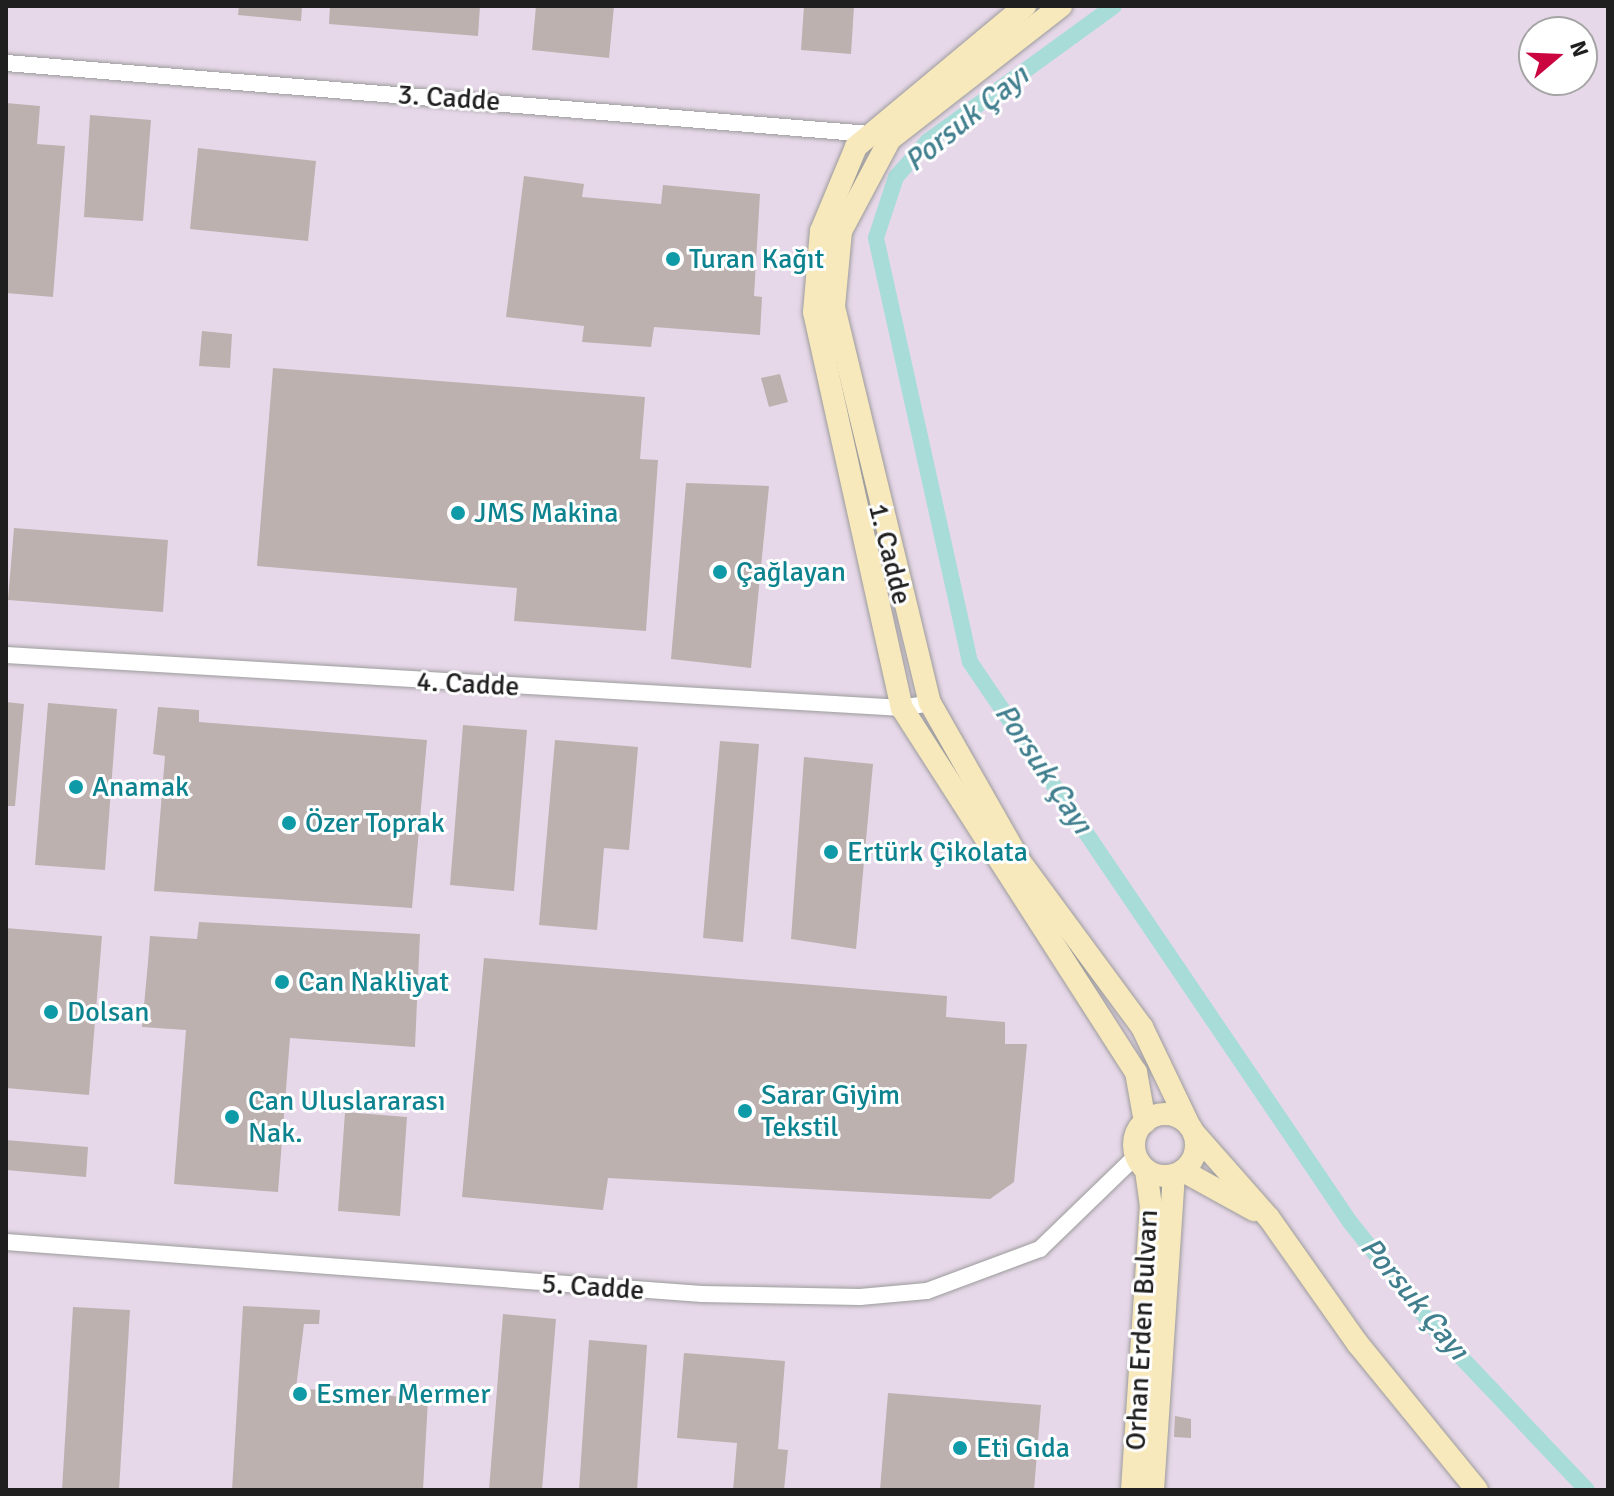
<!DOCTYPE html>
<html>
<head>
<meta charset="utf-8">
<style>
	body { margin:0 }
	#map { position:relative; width:1614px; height:1496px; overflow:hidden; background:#f0eae6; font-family:Signika,sans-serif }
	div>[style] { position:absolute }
	.industrial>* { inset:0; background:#e7d8e9 }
	.canal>* { height:16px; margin:-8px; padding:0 8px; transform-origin:8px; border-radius:8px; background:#a7dcd9 }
	.building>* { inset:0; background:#bcb1af }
	.roads { filter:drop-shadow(0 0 2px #9c9c9c) drop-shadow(0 0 2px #9c9c9c) }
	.street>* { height:16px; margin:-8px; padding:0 8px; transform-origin:8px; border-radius:8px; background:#fff }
	.secondary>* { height:22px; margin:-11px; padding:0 11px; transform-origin:11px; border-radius:11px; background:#f8e9bc }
	.secondary>.ring { margin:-11px; padding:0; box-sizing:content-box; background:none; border:22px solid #f8e9bc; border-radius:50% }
	.dots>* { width:22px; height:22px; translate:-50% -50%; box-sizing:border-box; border:4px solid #fff; border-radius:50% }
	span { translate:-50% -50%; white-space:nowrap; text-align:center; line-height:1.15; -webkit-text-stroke:6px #fff; paint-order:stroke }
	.street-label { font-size:28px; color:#1f1f1f }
	.culture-label { font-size:28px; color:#0d838f }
	.left { translate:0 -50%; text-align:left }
	.water-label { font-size:30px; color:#417f8e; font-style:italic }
	.frame { position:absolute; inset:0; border:8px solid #1f1f1f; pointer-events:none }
	.north { position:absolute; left:1518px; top:16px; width:80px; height:80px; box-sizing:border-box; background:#fff; border:2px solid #a5a5a5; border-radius:50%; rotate:71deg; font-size:22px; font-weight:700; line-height:32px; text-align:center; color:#1f1f1f }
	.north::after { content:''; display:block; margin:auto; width:28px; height:36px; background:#ca0540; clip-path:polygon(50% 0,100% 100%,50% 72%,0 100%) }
</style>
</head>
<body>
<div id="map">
	<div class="industrial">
		<i style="clip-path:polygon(evenodd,6px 6px,1608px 6px,1608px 1490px,6px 1490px,6px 6px,1534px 32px,1582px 32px,1582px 80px,1534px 80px,1534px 32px)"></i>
	</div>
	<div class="canal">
		<i style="left:1114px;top:6px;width:231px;rotate:144deg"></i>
		<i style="left:927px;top:142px;width:47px;rotate:131.5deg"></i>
		<i style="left:896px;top:177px;width:64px;rotate:108.2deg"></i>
		<i style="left:876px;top:238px;width:434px;rotate:77.5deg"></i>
		<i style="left:970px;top:662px;width:677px;rotate:55.84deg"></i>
		<i style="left:1350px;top:1222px;width:143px;rotate:51.5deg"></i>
		<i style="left:1439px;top:1334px;width:215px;rotate:46.5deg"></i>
	</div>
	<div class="building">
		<i style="clip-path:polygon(239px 6px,302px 6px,301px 21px,238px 15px)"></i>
		<i style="clip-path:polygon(330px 6px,480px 6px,478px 36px,329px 24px)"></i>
		<i style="clip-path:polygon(536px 6px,614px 6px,609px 58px,532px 50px)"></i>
		<i style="clip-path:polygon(804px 6px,854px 6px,851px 54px,801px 50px)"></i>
		<i style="clip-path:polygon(6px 103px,40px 106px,37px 144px,65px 146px,53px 297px,6px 293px)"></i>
		<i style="clip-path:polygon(90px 115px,151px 120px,143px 221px,84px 217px)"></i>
		<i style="clip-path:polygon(198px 148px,316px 161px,308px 241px,190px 229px)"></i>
		<i style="clip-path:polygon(524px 176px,584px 184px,582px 197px,661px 204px,663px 185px,760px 194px,754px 296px,762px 297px,760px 335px,654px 327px,651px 347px,582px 342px,584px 326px,506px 317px)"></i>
		<i style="clip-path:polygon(202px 331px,232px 334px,230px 368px,199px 366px)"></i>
		<i style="clip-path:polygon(273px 368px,645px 397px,640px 459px,658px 460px,646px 631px,514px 621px,517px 588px,257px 566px)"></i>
		<i style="clip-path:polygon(780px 374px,788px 402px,769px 407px,761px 378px)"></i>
		<i style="clip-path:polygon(686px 483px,769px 486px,751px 668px,671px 659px)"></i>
		<i style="clip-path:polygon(14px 528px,168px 540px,163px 612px,8px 600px)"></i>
		<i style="clip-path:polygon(6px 702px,24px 704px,15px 806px,6px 806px)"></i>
		<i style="clip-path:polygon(48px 703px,117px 709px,105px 870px,35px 865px)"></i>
		<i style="clip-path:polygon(158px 707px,199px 710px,199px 722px,427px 740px,412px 908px,154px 891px,165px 756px,153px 754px)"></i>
		<i style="clip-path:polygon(463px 725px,527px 730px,514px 891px,450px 885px)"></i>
		<i style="clip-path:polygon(555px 740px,638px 747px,629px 850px,604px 848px,597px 930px,539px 925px)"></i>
		<i style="clip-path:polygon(720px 741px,759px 744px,743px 942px,703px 938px)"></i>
		<i style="clip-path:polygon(804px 757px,873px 764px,856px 949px,791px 939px)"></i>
		<i style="clip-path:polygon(199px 922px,420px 934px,415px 1047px,290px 1038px,278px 1192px,174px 1184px,186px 1030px,142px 1027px,148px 962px,150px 936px,197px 939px)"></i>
		<i style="clip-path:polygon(6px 928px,102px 936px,89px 1095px,6px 1088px)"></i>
		<i style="clip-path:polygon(484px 958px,947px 996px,946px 1017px,1005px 1022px,1005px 1044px,1027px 1044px,1014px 1182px,990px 1199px,608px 1178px,603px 1210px,462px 1197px)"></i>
		<i style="clip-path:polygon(345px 1112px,407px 1117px,400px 1216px,338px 1211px)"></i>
		<i style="clip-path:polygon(6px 1140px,88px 1147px,86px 1177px,6px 1170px)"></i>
		<i style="clip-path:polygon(243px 1306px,320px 1310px,319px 1324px,304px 1324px,296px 1388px,428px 1399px,423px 1490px,232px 1490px)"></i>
		<i style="clip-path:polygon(73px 1307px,130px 1310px,119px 1490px,62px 1490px)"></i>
		<i style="clip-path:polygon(503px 1314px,556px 1319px,542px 1490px,489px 1490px)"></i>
		<i style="clip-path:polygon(589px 1340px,647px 1345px,637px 1490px,579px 1490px)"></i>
		<i style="clip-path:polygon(684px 1353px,785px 1361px,778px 1449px,788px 1450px,784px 1490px,733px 1490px,737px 1443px,677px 1438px)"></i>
		<i style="clip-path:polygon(888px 1393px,1041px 1405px,1034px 1490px,880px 1490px)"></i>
		<i style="clip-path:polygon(1175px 1416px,1191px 1419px,1191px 1438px,1174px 1437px)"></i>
	</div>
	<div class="roads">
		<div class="street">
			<i style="left:6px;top:63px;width:878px;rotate:4.7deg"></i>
			<i style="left:6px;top:655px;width:898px;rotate:3.39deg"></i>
			<i style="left:902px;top:708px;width:28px;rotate:-10deg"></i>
			<i style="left:6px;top:1242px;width:698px;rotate:4.27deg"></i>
			<i style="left:702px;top:1294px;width:158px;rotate:1.1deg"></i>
			<i style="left:860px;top:1297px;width:67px;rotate:-5.1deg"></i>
			<i style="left:927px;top:1291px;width:121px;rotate:-20.4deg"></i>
			<i style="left:1040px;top:1249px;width:134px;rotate:-44.1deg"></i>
		</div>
		<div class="secondary">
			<i style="left:1025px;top:6px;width:220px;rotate:140.2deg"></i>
			<i style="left:856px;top:147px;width:91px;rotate:112.6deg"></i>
			<i style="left:821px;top:231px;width:81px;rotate:94.9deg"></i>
			<i style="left:814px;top:312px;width:406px;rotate:77.5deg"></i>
			<i style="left:902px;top:708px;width:433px;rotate:57.3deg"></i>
			<i style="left:1136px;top:1072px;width:51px;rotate:79.8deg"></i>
			<i style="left:1061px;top:6px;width:217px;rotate:142.1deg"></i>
			<i style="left:890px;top:139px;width:104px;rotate:118deg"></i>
			<i style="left:841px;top:231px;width:76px;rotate:95.3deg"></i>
			<i style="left:834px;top:307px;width:407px;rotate:76.4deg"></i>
			<i style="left:930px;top:703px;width:184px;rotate:60.4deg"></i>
			<i style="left:1021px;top:863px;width:204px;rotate:53.6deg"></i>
			<i style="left:1142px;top:1027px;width:109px;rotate:64.4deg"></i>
			<i class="ring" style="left:1134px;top:1114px;width:40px;height:40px"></i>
			<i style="left:1194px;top:1133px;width:113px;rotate:48.6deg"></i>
			<i style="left:1269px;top:1218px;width:154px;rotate:54.8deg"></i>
			<i style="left:1358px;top:1344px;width:188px;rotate:50.8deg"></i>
			<i style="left:1183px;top:1171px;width:81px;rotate:28.8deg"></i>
			<i style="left:1132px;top:1490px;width:285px;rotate:-86.2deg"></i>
			<i style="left:1151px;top:1206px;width:36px;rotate:-98deg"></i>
			<i style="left:1153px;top:1490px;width:316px;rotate:-86.2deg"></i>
		</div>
	</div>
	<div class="dots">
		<i style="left:673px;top:259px;background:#0f9aa8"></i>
		<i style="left:458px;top:513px;background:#0f9aa8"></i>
		<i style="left:720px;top:572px;background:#0f9aa8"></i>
		<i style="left:76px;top:787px;background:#0f9aa8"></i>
		<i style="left:289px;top:823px;background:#0f9aa8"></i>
		<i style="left:831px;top:852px;background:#0f9aa8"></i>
		<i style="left:282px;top:982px;background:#0f9aa8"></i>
		<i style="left:51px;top:1012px;background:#0f9aa8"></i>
		<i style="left:745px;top:1111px;background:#0f9aa8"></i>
		<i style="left:232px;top:1117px;background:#0f9aa8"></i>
		<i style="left:300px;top:1394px;background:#0f9aa8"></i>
		<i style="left:960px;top:1448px;background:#0f9aa8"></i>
	</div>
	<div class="street-label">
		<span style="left:449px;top:98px;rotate:4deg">3. Cadde</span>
		<span style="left:890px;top:554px;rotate:76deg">1. Cadde</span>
		<span style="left:468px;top:684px;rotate:3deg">4. Cadde</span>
		<span style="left:593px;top:1287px;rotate:4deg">5. Cadde</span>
		<span style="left:1142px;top:1330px;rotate:-87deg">Orhan Erden Bulvarı</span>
	</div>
	<div class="culture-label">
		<span class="left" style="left:689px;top:259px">Turan Kağıt</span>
		<span class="left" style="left:474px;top:513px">JMS Makina</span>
		<span class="left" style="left:736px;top:572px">Çağlayan</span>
		<span class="left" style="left:92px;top:787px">Anamak</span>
		<span class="left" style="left:305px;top:823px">Özer Toprak</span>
		<span class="left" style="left:847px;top:852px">Ertürk Çikolata</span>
		<span class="left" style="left:298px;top:982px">Can Nakliyat</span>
		<span class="left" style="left:67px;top:1012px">Dolsan</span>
		<span class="left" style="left:761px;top:1111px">Sarar Giyim<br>Tekstil</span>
		<span class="left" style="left:248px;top:1117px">Can Uluslararası<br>Nak.</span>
		<span class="left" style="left:316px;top:1394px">Esmer Mermer</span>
		<span class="left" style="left:976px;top:1448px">Eti Gıda</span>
	</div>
	<div class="water-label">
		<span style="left:967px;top:119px;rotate:-39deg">Porsuk Çayı</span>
		<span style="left:1043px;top:769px;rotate:56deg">Porsuk Çayı</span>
		<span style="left:1414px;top:1299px;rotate:50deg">Porsuk Çayı</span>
	</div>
	<div class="frame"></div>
	<div class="north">N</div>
</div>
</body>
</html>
